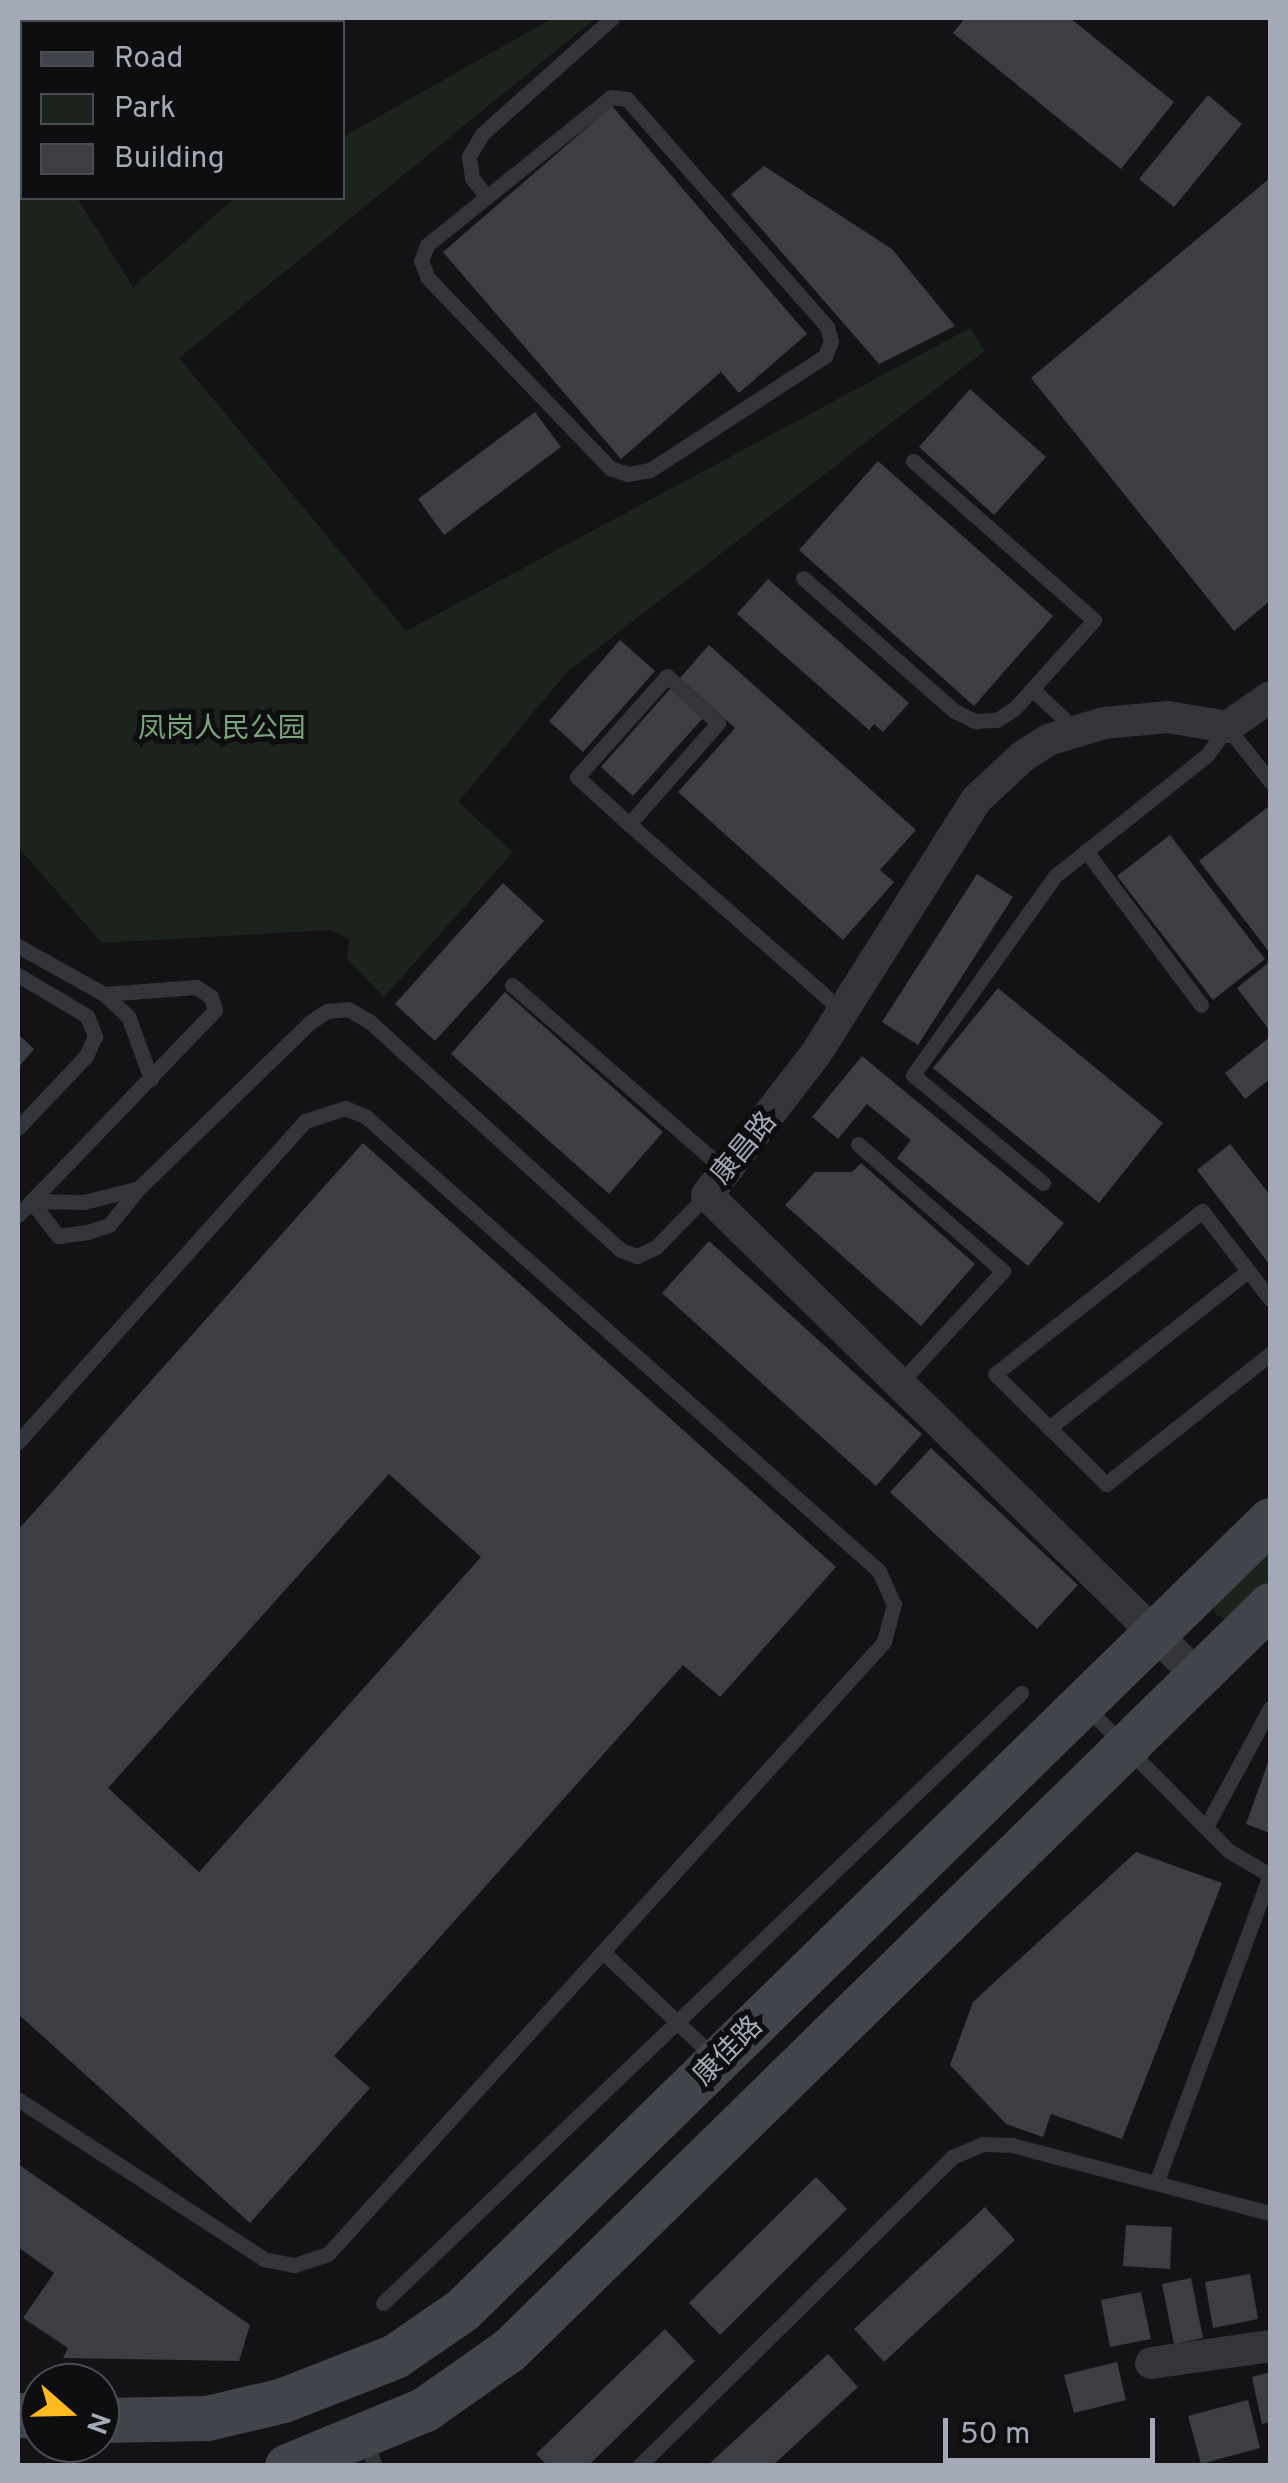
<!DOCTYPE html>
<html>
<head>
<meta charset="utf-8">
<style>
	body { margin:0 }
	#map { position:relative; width:1288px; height:2483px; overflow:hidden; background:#131315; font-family:Overpass,"Noto Sans SC",sans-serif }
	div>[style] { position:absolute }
	.green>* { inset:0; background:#1b231c }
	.building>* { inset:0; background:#3c3e43 }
	.lane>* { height:15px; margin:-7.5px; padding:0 7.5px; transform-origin:7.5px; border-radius:7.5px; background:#34353a }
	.street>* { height:32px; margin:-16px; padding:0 16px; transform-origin:16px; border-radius:16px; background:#34353a }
	.secondary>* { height:45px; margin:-22.5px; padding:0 22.5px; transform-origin:22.5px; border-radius:22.5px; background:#42444b }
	span { translate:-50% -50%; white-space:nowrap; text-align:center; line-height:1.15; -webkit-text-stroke:10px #0e0e10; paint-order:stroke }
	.park-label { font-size:28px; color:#79a47c }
	.street-label { font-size:28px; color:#a3a9b7 }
	.frame { position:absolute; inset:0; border:20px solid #a3a9b7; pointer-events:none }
	.legend { position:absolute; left:20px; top:20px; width:325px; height:180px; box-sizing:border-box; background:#0e0e10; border:2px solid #4a4c53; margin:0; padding:12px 18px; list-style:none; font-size:30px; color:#a3a9b7 }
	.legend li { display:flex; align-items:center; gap:20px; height:50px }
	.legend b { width:50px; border:2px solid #4a4c53 }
	.north { position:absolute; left:20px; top:2363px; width:100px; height:100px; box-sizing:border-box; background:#0e0e10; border:2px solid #4a4c53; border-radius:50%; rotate:110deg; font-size:28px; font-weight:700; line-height:40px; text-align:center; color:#a3a9b7 }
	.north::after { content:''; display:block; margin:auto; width:35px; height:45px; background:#ffba21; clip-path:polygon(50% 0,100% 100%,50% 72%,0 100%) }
	.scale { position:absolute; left:943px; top:2418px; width:212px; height:45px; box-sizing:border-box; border:5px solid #a3a9b7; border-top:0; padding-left:12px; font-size:30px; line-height:35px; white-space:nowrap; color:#a3a9b7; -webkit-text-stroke:8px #0e0e10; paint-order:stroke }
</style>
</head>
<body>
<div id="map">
	<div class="green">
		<i style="clip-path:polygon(553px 18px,596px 18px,179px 358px,406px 631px,970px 328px,985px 351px,568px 671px,458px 802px,513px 852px,384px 997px,347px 959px,349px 939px,331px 930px,102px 943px,18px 847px,18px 104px,22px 198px,77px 198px,133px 287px,235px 198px,342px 198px,343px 137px)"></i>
		<i style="clip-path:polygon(1270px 1542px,1270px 1586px,1228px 1620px,1216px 1615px,1213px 1605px)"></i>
	</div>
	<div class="building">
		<i style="clip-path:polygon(965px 18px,1070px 18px,1174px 102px,1121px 169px,953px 33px)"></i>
		<i style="clip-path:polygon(1208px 95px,1242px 124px,1174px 207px,1139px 179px)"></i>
		<i style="clip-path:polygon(612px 106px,807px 334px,739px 393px,721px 372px,621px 459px,443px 252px)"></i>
		<i style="clip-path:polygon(764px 166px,892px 249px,955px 326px,879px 364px,731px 194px)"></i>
		<i style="clip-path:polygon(1270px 178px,1270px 601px,1234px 631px,1031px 378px)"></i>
		<i style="clip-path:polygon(970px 389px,1046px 457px,994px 515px,919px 447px)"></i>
		<i style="clip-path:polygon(535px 412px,561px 447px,444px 535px,418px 499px)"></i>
		<i style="clip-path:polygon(878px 461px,1053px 616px,974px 706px,799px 550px)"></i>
		<i style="clip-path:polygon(768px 579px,909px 703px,883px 732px,874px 724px,869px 730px,737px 614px)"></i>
		<i style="clip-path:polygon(620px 640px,655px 671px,583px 752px,549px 721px)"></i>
		<i style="clip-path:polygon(709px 645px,916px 830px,880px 870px,894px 882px,843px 940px,678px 792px,735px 728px,680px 678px)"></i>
		<i style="clip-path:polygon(670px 689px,703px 718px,633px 796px,601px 767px)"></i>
		<i style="clip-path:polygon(1269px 806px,1270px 808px,1270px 953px,1199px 861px)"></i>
		<i style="clip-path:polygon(1170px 835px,1265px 959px,1213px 1000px,1117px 876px)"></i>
		<i style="clip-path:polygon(977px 874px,1013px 897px,918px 1045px,882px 1022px)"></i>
		<i style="clip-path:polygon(503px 883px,544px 921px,435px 1041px,395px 1004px)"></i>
		<i style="clip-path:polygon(1268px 963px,1270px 967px,1270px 1031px,1237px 988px)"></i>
		<i style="clip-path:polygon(998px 988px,1163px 1123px,1099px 1203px,933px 1068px)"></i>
		<i style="clip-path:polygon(505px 992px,663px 1132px,609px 1194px,451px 1054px)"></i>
		<i style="clip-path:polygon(18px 1034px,34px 1049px,18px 1068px)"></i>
		<i style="clip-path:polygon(1270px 1037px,1270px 1079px,1245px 1099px,1225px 1073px)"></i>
		<i style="clip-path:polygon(862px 1056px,1064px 1223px,1028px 1266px,897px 1158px,911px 1140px,867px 1104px,838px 1139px,812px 1117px)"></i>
		<i style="clip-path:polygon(evenodd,363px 1143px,836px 1567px,720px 1697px,683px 1665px,334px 2056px,370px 2088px,250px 2223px,18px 2014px,18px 1530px,363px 1143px,389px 1474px,481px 1557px,199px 1872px,108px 1788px,389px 1474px)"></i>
		<i style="clip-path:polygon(1230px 1144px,1270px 1195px,1270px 1265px,1197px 1170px)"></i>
		<i style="clip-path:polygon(861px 1163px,975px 1264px,921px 1326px,785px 1205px,815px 1172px,852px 1172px)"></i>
		<i style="clip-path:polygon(709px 1241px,922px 1434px,876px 1486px,662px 1293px)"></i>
		<i style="clip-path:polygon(931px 1448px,1078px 1585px,1037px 1629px,890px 1492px)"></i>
		<i style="clip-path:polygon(1270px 1757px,1270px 1833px,1246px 1824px)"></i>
		<i style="clip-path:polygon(1136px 1852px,1222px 1883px,1122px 2139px,1051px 2114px,1043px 2137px,1006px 2124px,950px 2065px,973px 2002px)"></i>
		<i style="clip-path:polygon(18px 2164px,250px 2325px,239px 2361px,63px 2358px,68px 2348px,23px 2318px,54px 2273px,18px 2247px)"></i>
		<i style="clip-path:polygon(816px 2177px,847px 2209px,720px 2335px,689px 2303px)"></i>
		<i style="clip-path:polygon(985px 2207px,1015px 2240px,884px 2362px,854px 2329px)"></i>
		<i style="clip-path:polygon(1126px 2225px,1172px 2227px,1170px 2269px,1123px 2266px)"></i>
		<i style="clip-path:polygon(1250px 2274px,1258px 2319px,1213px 2328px,1205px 2282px)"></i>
		<i style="clip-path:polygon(1191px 2278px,1203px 2338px,1174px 2344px,1162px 2284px)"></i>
		<i style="clip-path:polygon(1141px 2292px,1151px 2339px,1110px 2347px,1101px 2300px)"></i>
		<i style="clip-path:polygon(665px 2329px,695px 2361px,588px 2466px,548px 2466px,536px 2454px)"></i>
		<i style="clip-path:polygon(828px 2354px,858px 2387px,772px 2466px,707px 2466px)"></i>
		<i style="clip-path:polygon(1117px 2362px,1126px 2400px,1074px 2413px,1064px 2375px)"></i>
		<i style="clip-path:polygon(1270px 2372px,1270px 2422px,1262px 2424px,1252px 2377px)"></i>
		<i style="clip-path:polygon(1248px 2400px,1260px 2448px,1201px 2464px,1188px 2416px)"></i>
	</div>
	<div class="lane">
		<i style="left:611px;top:97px;width:16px;rotate:7deg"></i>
		<i style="left:627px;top:99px;width:303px;rotate:48.7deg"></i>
		<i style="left:827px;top:327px;width:15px;rotate:74deg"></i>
		<i style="left:831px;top:341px;width:16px;rotate:112deg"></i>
		<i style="left:825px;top:356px;width:209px;rotate:146.9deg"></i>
		<i style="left:650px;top:470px;width:22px;rotate:170deg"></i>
		<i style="left:628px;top:474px;width:19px;rotate:-162deg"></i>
		<i style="left:610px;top:468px;width:263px;rotate:-133.8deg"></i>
		<i style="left:428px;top:278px;width:18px;rotate:-112deg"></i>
		<i style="left:421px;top:261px;width:17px;rotate:-69deg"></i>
		<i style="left:427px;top:245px;width:236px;rotate:-38.8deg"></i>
		<i style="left:487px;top:197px;width:24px;rotate:-128deg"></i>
		<i style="left:472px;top:178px;width:22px;rotate:-98deg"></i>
		<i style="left:469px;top:156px;width:26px;rotate:-59deg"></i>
		<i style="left:482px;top:134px;width:174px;rotate:-41.7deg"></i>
		<i style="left:803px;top:578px;width:200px;rotate:41.3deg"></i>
		<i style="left:953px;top:710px;width:25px;rotate:27deg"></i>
		<i style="left:975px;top:721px;width:22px;rotate:-3deg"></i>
		<i style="left:997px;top:720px;width:22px;rotate:-34deg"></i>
		<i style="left:1015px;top:708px;width:118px;rotate:-48.1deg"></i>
		<i style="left:1094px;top:620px;width:241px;rotate:-138.7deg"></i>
		<i style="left:1032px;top:689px;width:60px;rotate:43deg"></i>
		<i style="left:629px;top:824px;width:135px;rotate:-48.6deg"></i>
		<i style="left:718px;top:723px;width:69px;rotate:-137.3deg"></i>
		<i style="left:667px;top:676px;width:135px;rotate:131.7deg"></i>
		<i style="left:577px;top:777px;width:70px;rotate:42.1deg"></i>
		<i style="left:629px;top:824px;width:259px;rotate:41.2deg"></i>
		<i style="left:824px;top:995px;width:25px;rotate:42deg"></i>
		<i style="left:1086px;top:851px;width:192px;rotate:53.2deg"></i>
		<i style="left:18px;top:946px;width:98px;rotate:29.2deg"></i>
		<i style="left:104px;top:994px;width:33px;rotate:43deg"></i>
		<i style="left:128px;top:1016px;width:67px;rotate:69.9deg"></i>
		<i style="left:18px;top:975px;width:80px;rotate:30.7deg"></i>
		<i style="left:87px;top:1016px;width:22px;rotate:68deg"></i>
		<i style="left:95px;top:1036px;width:22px;rotate:114deg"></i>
		<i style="left:86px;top:1056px;width:99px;rotate:133.4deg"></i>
		<i style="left:512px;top:985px;width:285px;rotate:41deg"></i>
		<i style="left:858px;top:1144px;width:193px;rotate:41.2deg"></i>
		<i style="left:1003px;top:1271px;width:152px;rotate:132.6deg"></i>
		<i style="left:1043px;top:1183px;width:169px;rotate:-140.3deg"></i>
		<i style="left:913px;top:1075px;width:244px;rotate:-54.5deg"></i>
		<i style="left:1055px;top:876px;width:194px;rotate:-38.5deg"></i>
		<i style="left:1207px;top:755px;width:34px;rotate:-54deg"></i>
		<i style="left:1227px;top:727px;width:69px;rotate:51.5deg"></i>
		<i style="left:139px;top:1188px;width:237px;rotate:-44.1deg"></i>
		<i style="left:309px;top:1023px;width:22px;rotate:-34deg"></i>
		<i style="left:327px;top:1011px;width:21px;rotate:-5deg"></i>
		<i style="left:348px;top:1009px;width:24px;rotate:30deg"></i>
		<i style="left:369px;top:1021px;width:341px;rotate:42.3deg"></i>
		<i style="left:621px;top:1250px;width:17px;rotate:21deg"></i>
		<i style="left:637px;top:1256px;width:21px;rotate:-25deg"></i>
		<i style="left:656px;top:1247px;width:73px;rotate:-45.6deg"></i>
		<i style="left:139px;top:1188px;width:48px;rotate:129deg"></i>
		<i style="left:109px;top:1225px;width:23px;rotate:162deg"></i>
		<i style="left:87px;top:1232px;width:29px;rotate:172deg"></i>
		<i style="left:58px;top:1236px;width:44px;rotate:-127.6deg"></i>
		<i style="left:31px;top:1201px;width:53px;rotate:1.1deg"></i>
		<i style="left:84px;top:1202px;width:57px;rotate:-14.3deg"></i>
		<i style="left:18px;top:1215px;width:284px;rotate:-46.1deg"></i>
		<i style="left:215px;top:1010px;width:14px;rotate:-107deg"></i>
		<i style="left:211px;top:997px;width:18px;rotate:-146deg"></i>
		<i style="left:196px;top:987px;width:92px;rotate:175.6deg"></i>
		<i style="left:1270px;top:1299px;width:111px;rotate:-127.7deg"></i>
		<i style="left:1202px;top:1211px;width:263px;rotate:141.8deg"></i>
		<i style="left:995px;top:1374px;width:156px;rotate:44.7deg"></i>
		<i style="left:1106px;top:1484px;width:209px;rotate:-38.4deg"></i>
		<i style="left:1049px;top:1428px;width:253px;rotate:-38.3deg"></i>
		<i style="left:18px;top:1442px;width:431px;rotate:-48.2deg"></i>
		<i style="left:305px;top:1121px;width:42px;rotate:-18deg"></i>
		<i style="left:345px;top:1108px;width:22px;rotate:22deg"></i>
		<i style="left:365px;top:1116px;width:686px;rotate:41.52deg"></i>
		<i style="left:879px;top:1571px;width:36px;rotate:66deg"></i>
		<i style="left:894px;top:1604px;width:39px;rotate:105deg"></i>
		<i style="left:884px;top:1642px;width:827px;rotate:132.26deg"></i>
		<i style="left:328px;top:2254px;width:36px;rotate:162deg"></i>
		<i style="left:294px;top:2265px;width:31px;rotate:-169deg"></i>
		<i style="left:264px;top:2259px;width:293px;rotate:-147deg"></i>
		<i style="left:1086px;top:1707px;width:203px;rotate:45.2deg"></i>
		<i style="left:1229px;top:1851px;width:48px;rotate:30.3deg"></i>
		<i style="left:1270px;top:1875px;width:328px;rotate:110.3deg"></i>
		<i style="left:1206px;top:1827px;width:135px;rotate:-61.7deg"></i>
		<i style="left:603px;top:1952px;width:156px;rotate:43.4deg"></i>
		<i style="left:383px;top:2303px;width:883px;rotate:-43.71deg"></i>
		<i style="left:367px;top:2438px;width:29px;rotate:76deg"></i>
		<i style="left:639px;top:2466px;width:440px;rotate:-44.6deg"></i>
		<i style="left:952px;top:2157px;width:33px;rotate:-23deg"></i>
		<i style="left:982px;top:2144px;width:30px;rotate:2deg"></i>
		<i style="left:1012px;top:2145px;width:267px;rotate:14.8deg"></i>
	</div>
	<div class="street">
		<i style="left:1198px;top:1676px;width:687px;rotate:-135.59deg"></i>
		<i style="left:707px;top:1195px;width:177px;rotate:-52.4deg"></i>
		<i style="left:815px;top:1055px;width:303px;rotate:-57.7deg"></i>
		<i style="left:977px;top:799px;width:62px;rotate:-43deg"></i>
		<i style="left:1022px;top:757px;width:31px;rotate:-33deg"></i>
		<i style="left:1048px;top:740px;width:59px;rotate:-16.9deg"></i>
		<i style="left:1104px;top:723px;width:64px;rotate:-5.4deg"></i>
		<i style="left:1168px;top:717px;width:60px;rotate:9.6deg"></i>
		<i style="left:1227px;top:727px;width:52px;rotate:-34.9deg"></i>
		<i style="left:1151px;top:2363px;width:120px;rotate:-8.1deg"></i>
	</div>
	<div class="secondary">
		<i style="left:18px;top:2415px;width:22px;rotate:3deg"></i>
		<i style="left:100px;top:2420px;width:107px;rotate:-1.1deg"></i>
		<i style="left:207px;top:2418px;width:78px;rotate:-13.3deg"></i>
		<i style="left:283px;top:2400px;width:120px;rotate:-21.4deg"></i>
		<i style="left:395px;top:2356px;width:81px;rotate:-34.5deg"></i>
		<i style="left:462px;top:2310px;width:1130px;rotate:-44.35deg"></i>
		<i style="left:287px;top:2466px;width:149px;rotate:-22.4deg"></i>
		<i style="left:425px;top:2409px;width:103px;rotate:-35.1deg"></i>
		<i style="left:509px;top:2350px;width:1065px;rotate:-44.39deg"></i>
	</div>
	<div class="park-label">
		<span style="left:222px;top:730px">凤岗人民公园</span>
	</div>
	<div class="street-label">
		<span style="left:745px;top:1149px;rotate:-50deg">康昌路</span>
		<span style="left:729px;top:2052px;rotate:-45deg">康佳路</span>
	</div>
	<div class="frame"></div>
	<ul class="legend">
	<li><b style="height:12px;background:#42444b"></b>Road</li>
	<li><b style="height:28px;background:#1b231c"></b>Park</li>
	<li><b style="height:28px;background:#3c3e43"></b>Building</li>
	</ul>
	<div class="north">N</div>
	<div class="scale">50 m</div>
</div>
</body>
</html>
